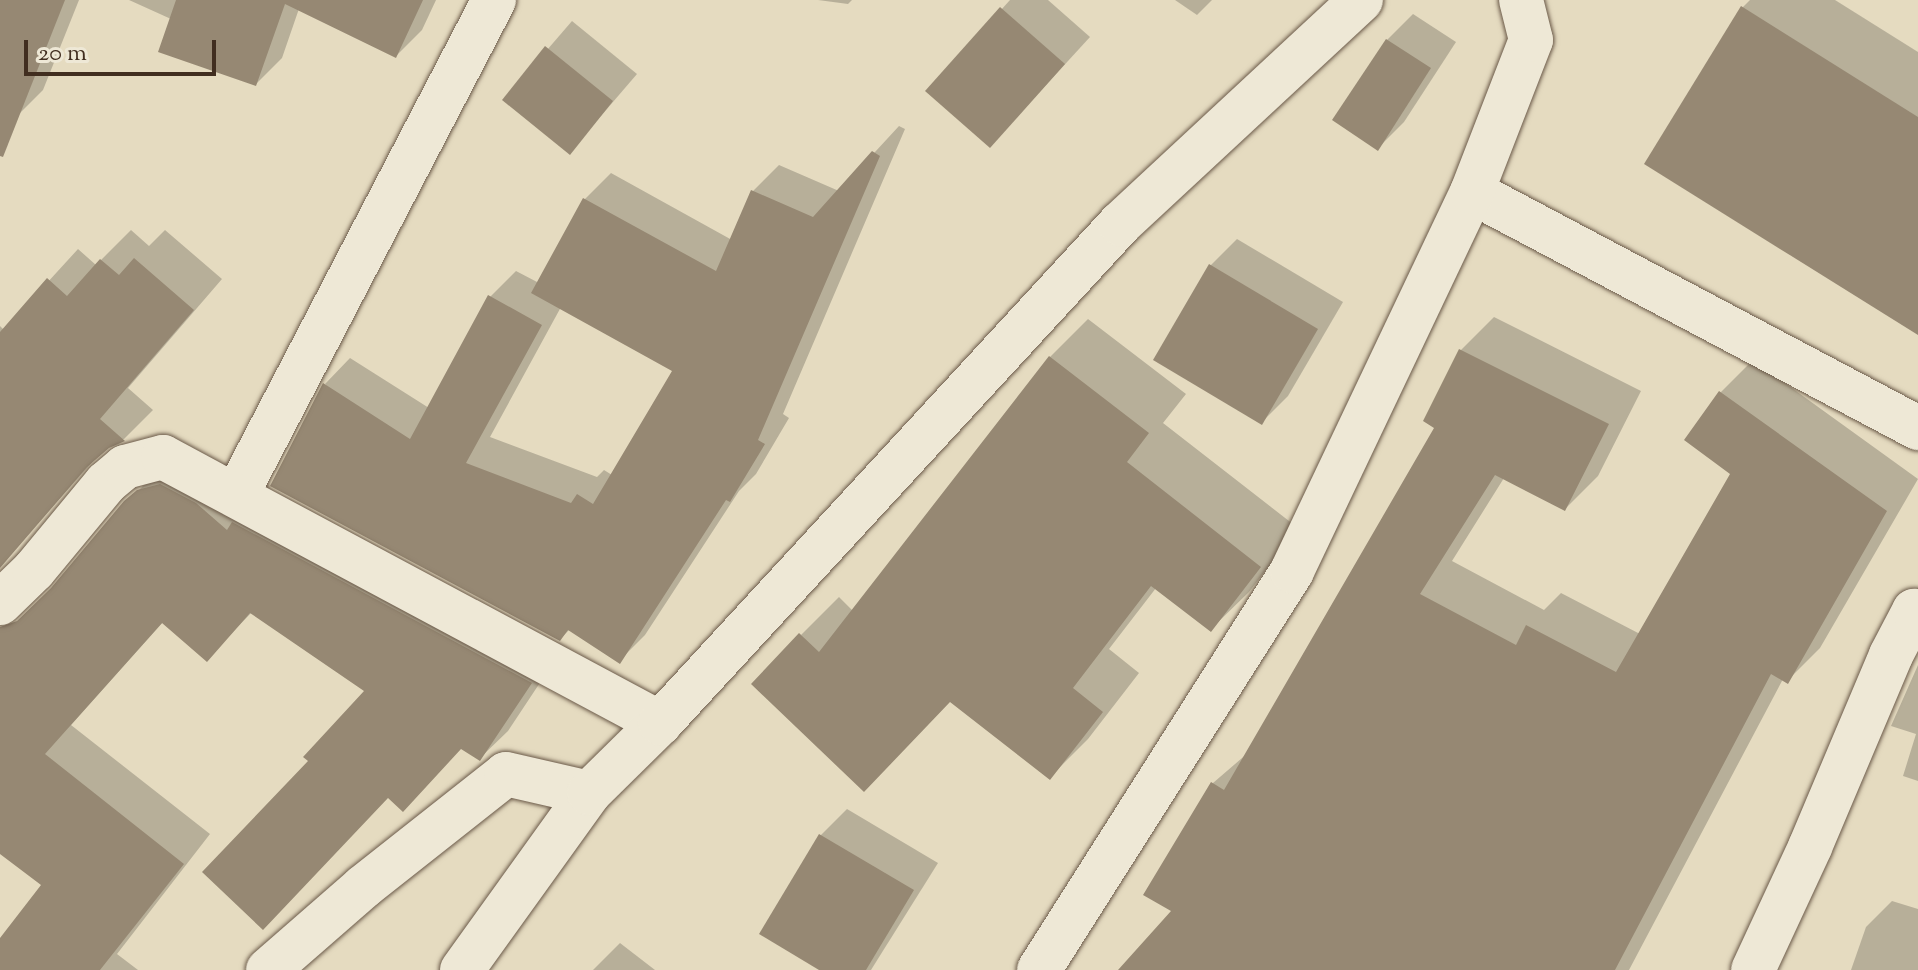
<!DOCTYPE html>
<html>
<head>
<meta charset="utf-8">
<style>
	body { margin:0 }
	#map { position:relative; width:1918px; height:970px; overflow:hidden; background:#e5dbc0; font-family:"Sorts Mill Goudy",serif }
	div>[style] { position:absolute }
	.shadow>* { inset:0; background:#0003 }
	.building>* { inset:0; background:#968873 }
	.roads { filter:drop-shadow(0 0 2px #6a5948) drop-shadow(0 0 2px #6a5948) }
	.minor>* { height:44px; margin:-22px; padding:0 22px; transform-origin:22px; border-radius:22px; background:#eee8d6 }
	span { translate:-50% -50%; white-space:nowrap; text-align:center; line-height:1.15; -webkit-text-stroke:8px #eee8d6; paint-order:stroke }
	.scale { position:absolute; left:24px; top:40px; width:192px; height:36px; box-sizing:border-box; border:4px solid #412e20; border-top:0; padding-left:10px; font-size:24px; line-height:28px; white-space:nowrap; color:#412e20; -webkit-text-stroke:6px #eee8d6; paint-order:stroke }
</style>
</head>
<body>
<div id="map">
	<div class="shadow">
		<i style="clip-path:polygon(0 0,79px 0,43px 90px,17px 116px,0 109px)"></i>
		<i style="clip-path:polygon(129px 0,302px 0,282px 58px,256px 84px,171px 19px)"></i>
		<i style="clip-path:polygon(320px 0,436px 0,422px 30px,396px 56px)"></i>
		<i style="clip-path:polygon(818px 0,852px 0,848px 4px)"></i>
		<i style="clip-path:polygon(1010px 0,1048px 0,1090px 37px,990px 146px,928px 91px)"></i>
		<i style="clip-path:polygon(1175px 0,1212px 0,1197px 15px)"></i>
		<i style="clip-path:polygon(1750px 0,1835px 0,1918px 52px,1918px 333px,1742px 8px)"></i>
		<i style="clip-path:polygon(1413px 14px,1456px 42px,1404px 122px,1378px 148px,1387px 40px)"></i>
		<i style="clip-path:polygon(572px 21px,637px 74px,570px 152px,504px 100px)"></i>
		<i style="clip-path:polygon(evenodd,899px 126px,905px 129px,783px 414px,789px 418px,756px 474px,739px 491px,645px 635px,619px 661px,570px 629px,560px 639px,325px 384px,350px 358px,429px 408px,490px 297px,516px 271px,539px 283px,585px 199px,611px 173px,732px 240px,753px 191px,779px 165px,839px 191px,899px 126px,561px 307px,674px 370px,612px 475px,604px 470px,597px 477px,490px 437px,561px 307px)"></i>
		<i style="clip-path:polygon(131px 230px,149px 246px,165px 230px,222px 279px,128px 388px,153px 410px,124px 439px,103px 450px,7px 558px,0 551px,0 326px,4px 330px,78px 249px,96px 265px)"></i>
		<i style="clip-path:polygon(1237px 239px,1343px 302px,1288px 396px,1262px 422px,1155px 359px,1211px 265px)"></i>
		<i style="clip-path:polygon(1494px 317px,1641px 391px,1598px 476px,1565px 509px,1504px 478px,1452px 561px,1544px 610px,1561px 593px,1640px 634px,1733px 473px,1720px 393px,1753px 360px,1918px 479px,1820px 648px,1787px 681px,1783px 679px,1629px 970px,1121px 970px,1174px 911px,1213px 783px,1249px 752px,1437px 428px,1426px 420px,1461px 350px)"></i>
		<i style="clip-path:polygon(1088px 319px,1186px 394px,1163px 423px,1298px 528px,1249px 592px,1211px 629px,1156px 588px,1109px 649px,1139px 673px,1088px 739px,1050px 777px,951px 700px,901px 752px,801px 635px,839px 597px,853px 611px,1050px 357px)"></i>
		<i style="clip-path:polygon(167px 462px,559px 654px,508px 731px,479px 759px,462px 747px,389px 796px,310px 761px,367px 690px,252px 612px,207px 659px,164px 621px,71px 725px,210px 834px,117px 954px,138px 970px,0 970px,0 941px,44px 885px,0 851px,0 659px,138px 491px)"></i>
		<i style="clip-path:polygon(1918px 665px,1918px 781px,1903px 776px,1916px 734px,1891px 726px)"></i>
		<i style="clip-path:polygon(847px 809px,938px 863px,871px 970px,823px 970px,762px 934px,821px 835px)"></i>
		<i style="clip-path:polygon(1892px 901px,1918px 909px,1918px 970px,1851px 970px,1866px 927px)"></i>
		<i style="clip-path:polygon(620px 943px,655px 970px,593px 970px)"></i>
	</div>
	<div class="building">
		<i style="clip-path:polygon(0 0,65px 0,3px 157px,0 156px)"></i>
		<i style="clip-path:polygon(176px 0,423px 0,396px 58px,285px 4px,256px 86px,158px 52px)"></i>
		<i style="clip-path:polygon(1741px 6px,1918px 117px,1918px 335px,1644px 164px)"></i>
		<i style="clip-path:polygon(1000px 7px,1065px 64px,990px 148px,925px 91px)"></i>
		<i style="clip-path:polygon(1386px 39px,1431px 68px,1378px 151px,1332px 120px)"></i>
		<i style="clip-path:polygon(545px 46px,613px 101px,570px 155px,502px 100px)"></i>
		<i style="clip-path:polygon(872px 151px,880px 156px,758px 440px,765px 444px,730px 502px,726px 500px,620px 664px,568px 630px,560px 641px,270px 486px,323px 383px,410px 439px,488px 295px,542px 325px,466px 463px,571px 503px,577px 494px,593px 504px,672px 371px,531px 293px,583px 198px,716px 271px,751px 190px,813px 217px)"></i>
		<i style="clip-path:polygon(134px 258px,194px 310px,100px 419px,125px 441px,109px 448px,87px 467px,0 568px,0 332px,47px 278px,67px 296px,100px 259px,119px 275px)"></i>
		<i style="clip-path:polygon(1209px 264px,1318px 329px,1262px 425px,1153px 360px)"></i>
		<i style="clip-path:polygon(1459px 349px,1609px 424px,1565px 511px,1495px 475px,1420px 594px,1516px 645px,1526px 625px,1616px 672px,1730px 474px,1684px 440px,1719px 391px,1887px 511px,1788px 684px,1771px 674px,1615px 970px,1118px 970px,1171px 911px,1143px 895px,1211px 782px,1224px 790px,1434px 428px,1423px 421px)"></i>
		<i style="clip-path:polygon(1049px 356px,1149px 433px,1127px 462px,1261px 567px,1211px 632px,1151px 586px,1073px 688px,1103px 712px,1050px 780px,950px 702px,864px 792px,751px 684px,799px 633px,819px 652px)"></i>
		<i style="clip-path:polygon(160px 484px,196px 503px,227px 530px,232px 522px,532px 683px,480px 761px,461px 749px,403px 812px,388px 798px,263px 930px,202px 872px,308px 761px,303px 757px,364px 691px,250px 613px,207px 662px,162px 623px,45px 754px,184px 864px,100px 970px,0 970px,0 938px,41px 885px,0 854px,0 627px,17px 621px,51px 588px,124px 501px,137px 490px)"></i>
		<i style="clip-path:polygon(819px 834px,914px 890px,866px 970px,819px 970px,759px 934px)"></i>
	</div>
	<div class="roads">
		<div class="minor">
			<i style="left:1472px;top:192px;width:505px;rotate:27.89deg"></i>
			<i style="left:237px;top:494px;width:557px;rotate:-62.51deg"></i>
			<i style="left:0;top:603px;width:47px;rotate:-44.1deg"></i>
			<i style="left:34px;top:570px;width:113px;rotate:-50.4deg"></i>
			<i style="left:106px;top:483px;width:25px;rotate:-40deg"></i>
			<i style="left:125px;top:467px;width:39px;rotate:-15deg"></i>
			<i style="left:163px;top:457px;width:564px;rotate:28.16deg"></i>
			<i style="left:268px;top:970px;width:126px;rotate:-41.1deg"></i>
			<i style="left:363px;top:887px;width:182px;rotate:-38.3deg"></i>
			<i style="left:506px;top:774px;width:85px;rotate:12.9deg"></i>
			<i style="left:462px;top:970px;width:218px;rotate:-54.3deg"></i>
			<i style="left:589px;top:793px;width:100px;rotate:-44.6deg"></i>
			<i style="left:660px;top:723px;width:679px;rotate:-47.33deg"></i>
			<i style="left:1120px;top:224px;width:329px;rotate:-42.9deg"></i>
			<i style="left:1039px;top:970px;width:472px;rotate:-57.6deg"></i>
			<i style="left:1292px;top:571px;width:420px;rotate:-64.6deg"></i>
			<i style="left:1472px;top:192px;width:163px;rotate:-68.8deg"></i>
			<i style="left:1531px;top:40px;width:41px;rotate:-104deg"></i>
			<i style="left:1753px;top:970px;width:136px;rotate:-65.1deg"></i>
			<i style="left:1810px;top:847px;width:208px;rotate:-67.1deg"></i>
			<i style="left:1891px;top:655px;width:50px;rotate:-62.4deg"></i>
			<i style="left:1914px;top:611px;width:4px;rotate:14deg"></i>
		</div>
	</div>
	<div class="scale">20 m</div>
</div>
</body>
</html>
